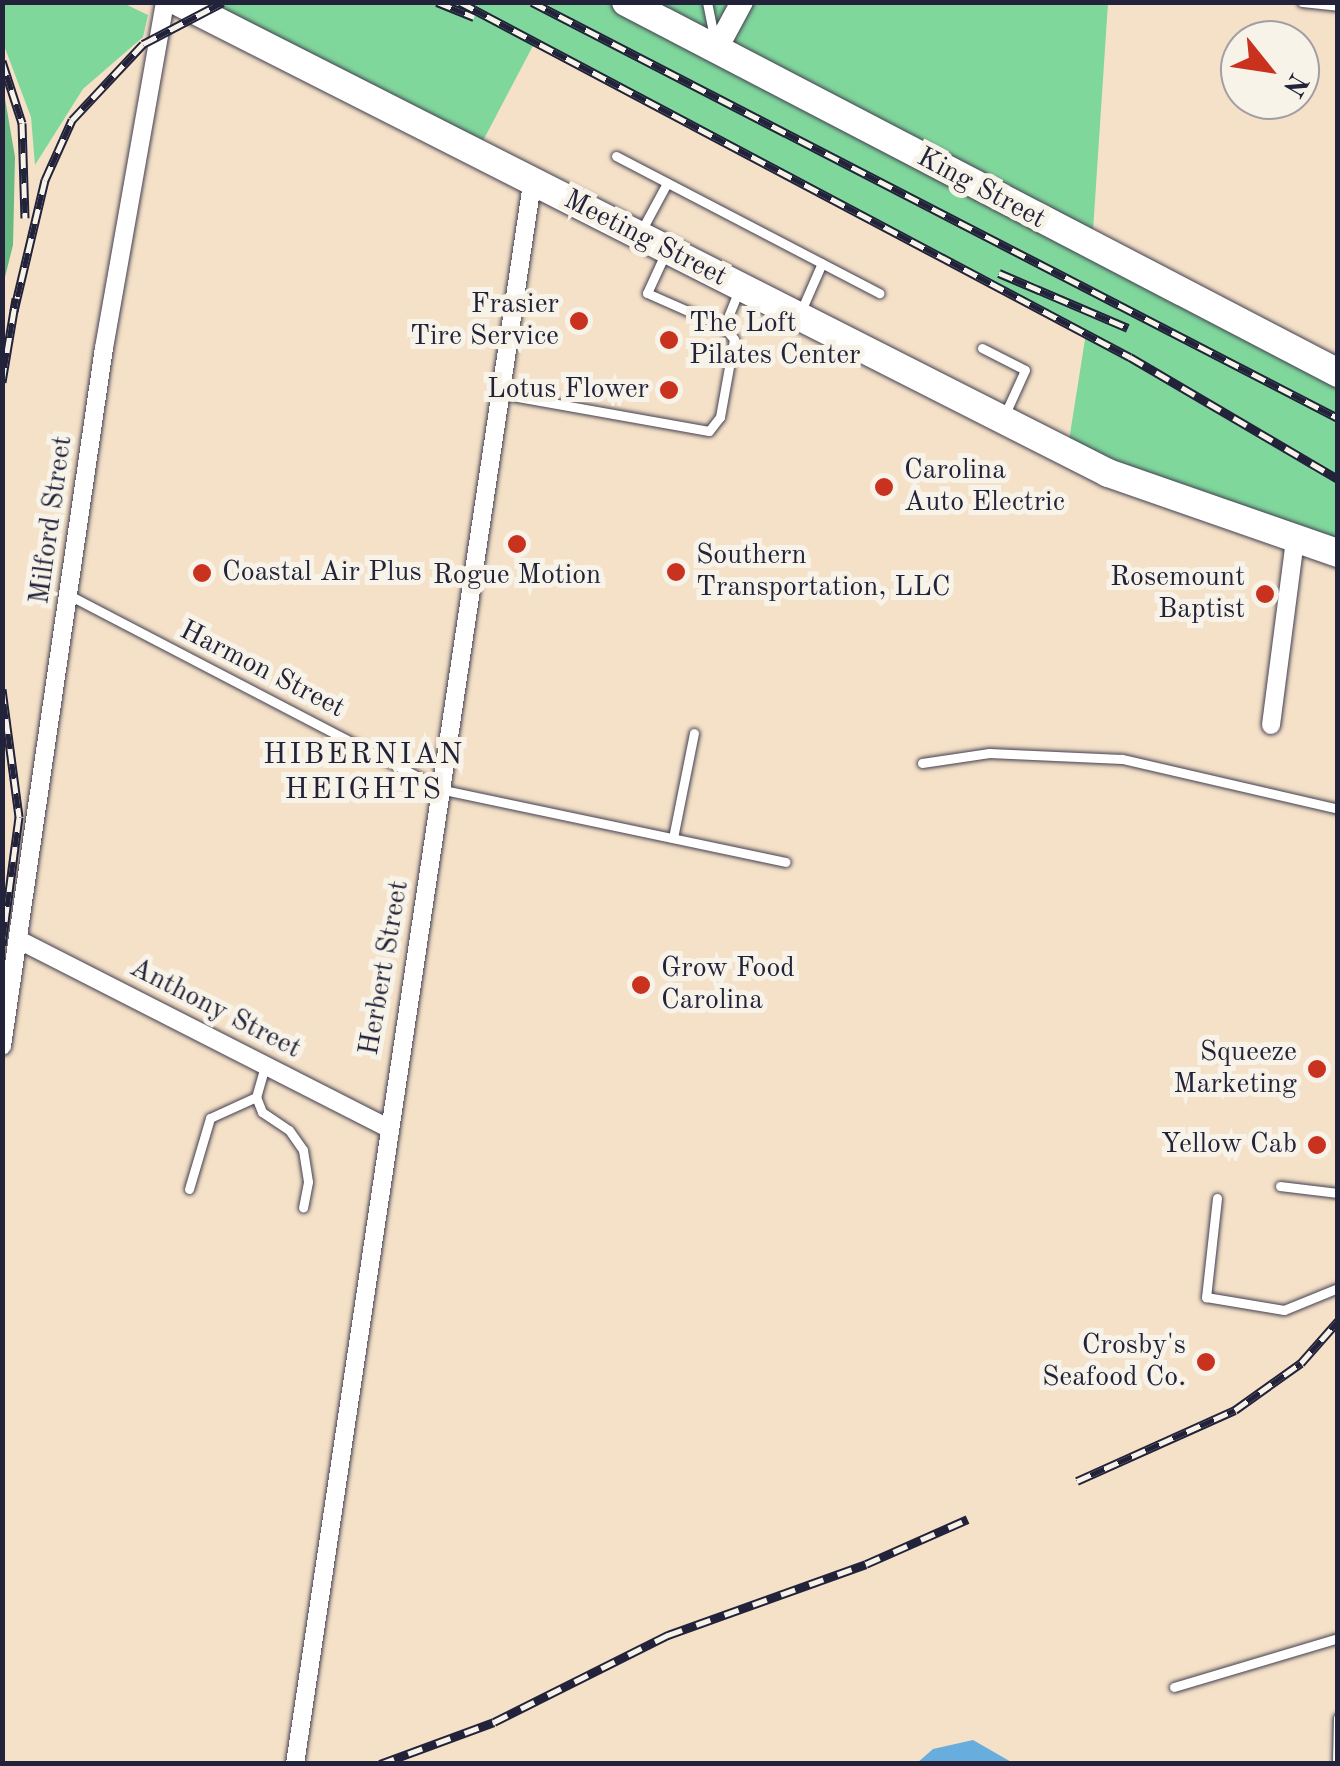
<!DOCTYPE html>
<html>
<head>
<meta charset="utf-8">
<style>
	body { margin:0 }
	#map { position:relative; width:1340px; height:1766px; overflow:hidden; background:#f5e1c8; font-family:"Old Standard TT",serif }
	div>[style] { position:absolute }
	.green>* { inset:0; background:#80d79c }
	.forest>* { inset:0; background:#68b884 }
	.water>* { inset:0; background:#67addd }
	.roads { filter:drop-shadow(0 0 2px #423f50) drop-shadow(0 0 2px #423f50) }
	.service>* { height:9px; margin:-4.5px; padding:0 4.5px; transform-origin:4.5px; border-radius:4.5px; background:#fff }
	.minor>* { height:18px; margin:-9px; padding:0 9px; transform-origin:9px; border-radius:9px; background:#fff }
	.tertiary>* { height:22px; margin:-11px; padding:0 11px; transform-origin:11px; border-radius:11px; background:#fff }
	.primary>* { height:28px; margin:-14px; padding:0 14px; transform-origin:14px; border-radius:14px; background:#fff }
	.rail>* { height:9px; margin-top:-4.5px; transform-origin:0; background:repeating-linear-gradient(90deg,#f7f3e8 0 15px,#22223b 0 30px); box-sizing:border-box; border-block:2px solid #22223b }
	.dots>* { width:28px; height:28px; translate:-50% -50%; box-sizing:border-box; border:5px solid #f7f3e8; border-radius:50% }
	span { translate:-50% -50%; white-space:nowrap; text-align:center; line-height:1.15; -webkit-text-stroke:10px #f7f3e8; paint-order:stroke }
	.street-label { font-size:28px; color:#22223b }
	.poi-label { font-size:28px; color:#22223b }
	.right { translate:-100% -50%; text-align:right }
	.left { translate:0 -50%; text-align:left }
	.neighbourhood-label { font-size:30px; color:#22223b; letter-spacing:2.5px }
	.frame { position:absolute; inset:0; border:5px solid #22223b; pointer-events:none }
	.north { position:absolute; left:1220px; top:20px; width:100px; height:100px; box-sizing:border-box; background:#f7f3e8; border:2px solid #a29fa3; border-radius:50%; rotate:120deg; font-size:28px; font-weight:700; line-height:40px; text-align:center; color:#22223b }
	.north::after { content:''; display:block; margin:auto; width:35px; height:45px; background:#c8321e; clip-path:polygon(50% 0,100% 100%,50% 72%,0 100%) }
</style>
</head>
<body>
<div id="map">
	<div class="green">
		<i style="clip-path:polygon(223px 2px,1108px 3px,1092px 246px,1337px 373px,1337px 553px,1067px 453px,1086px 333px,535px 42px,476px 154px,198px 12px)"></i>
		<i style="clip-path:polygon(2px 3px,123px 3px,148px 15px,143px 37px,83px 89px,35px 165px,31px 117px,3px 43px)"></i>
	</div>
	<div class="forest">
		<i style="clip-path:polygon(3px 87px,15px 157px,13px 245px,3px 285px)"></i>
	</div>
	<div class="water">
		<i style="clip-path:polygon(973px 1740px,1013px 1763px,917px 1763px,933px 1749px)"></i>
	</div>
	<div class="roads">
		<div class="service">
			<i style="left:707px;top:2px;width:41px;rotate:78.7deg"></i>
			<i style="left:1302px;top:2px;width:36px;rotate:6deg"></i>
			<i style="left:616px;top:156px;width:297px;rotate:27.5deg"></i>
			<i style="left:640px;top:233px;width:57px;rotate:-61.6deg"></i>
			<i style="left:665px;top:254px;width:43px;rotate:114.8deg"></i>
			<i style="left:647px;top:293px;width:84px;rotate:23.8deg"></i>
			<i style="left:801px;top:311px;width:52px;rotate:-66.4deg"></i>
			<i style="left:982px;top:348px;width:48px;rotate:27.1deg"></i>
			<i style="left:1025px;top:370px;width:48px;rotate:114.4deg"></i>
			<i style="left:501px;top:394px;width:211px;rotate:10.1deg"></i>
			<i style="left:709px;top:431px;width:18px;rotate:-52deg"></i>
			<i style="left:720px;top:417px;width:79px;rotate:-79.8deg"></i>
			<i style="left:734px;top:339px;width:16px;rotate:-130deg"></i>
			<i style="left:724px;top:327px;width:40px;rotate:-68deg"></i>
			<i style="left:69px;top:595px;width:423px;rotate:27.5deg"></i>
			<i style="left:444px;top:790px;width:349px;rotate:11.9deg"></i>
			<i style="left:922px;top:763px;width:68px;rotate:-8.5deg"></i>
			<i style="left:989px;top:753px;width:133px;rotate:2.6deg"></i>
			<i style="left:1122px;top:759px;width:222px;rotate:13deg"></i>
			<i style="left:673px;top:838px;width:107px;rotate:-78.7deg"></i>
			<i style="left:265px;top:1066px;width:32px;rotate:106deg"></i>
			<i style="left:256px;top:1097px;width:16px;rotate:68deg"></i>
			<i style="left:262px;top:1112px;width:32px;rotate:34deg"></i>
			<i style="left:289px;top:1130px;width:24px;rotate:55deg"></i>
			<i style="left:303px;top:1150px;width:32px;rotate:81deg"></i>
			<i style="left:308px;top:1182px;width:26px;rotate:101deg"></i>
			<i style="left:1280px;top:1186px;width:58px;rotate:6.9deg"></i>
			<i style="left:189px;top:1189px;width:74px;rotate:-73.5deg"></i>
			<i style="left:210px;top:1118px;width:51px;rotate:-24.5deg"></i>
			<i style="left:1217px;top:1198px;width:100px;rotate:96.3deg"></i>
			<i style="left:1206px;top:1297px;width:79px;rotate:9.5deg"></i>
			<i style="left:1284px;top:1310px;width:58px;rotate:-22.2deg"></i>
			<i style="left:1174px;top:1687px;width:171px;rotate:-16.6deg"></i>
			<i style="left:1337px;top:1764px;width:46px;rotate:-88.8deg"></i>
		</div>
		<div class="minor">
			<i style="left:1271px;top:725px;width:187px;rotate:-82.6deg"></i>
			<i style="left:19px;top:940px;width:412px;rotate:27deg"></i>
			<i style="left:2px;top:1046px;width:705px;rotate:-81.69deg"></i>
			<i style="left:104px;top:348px;width:351px;rotate:-80deg"></i>
			<i style="left:295px;top:1764px;width:1599px;rotate:-81.47deg"></i>
		</div>
		<div class="tertiary">
			<i style="left:716px;top:50px;width:55px;rotate:-61.6deg"></i>
		</div>
		<div class="primary">
			<i style="left:179px;top:2px;width:1042px;rotate:26.88deg"></i>
			<i style="left:1108px;top:473px;width:244px;rotate:19.2deg"></i>
			<i style="left:626px;top:2px;width:803px;rotate:27.52deg"></i>
		</div>
	</div>
	<div class="rail">
		<i style="left:437px;top:2px;width:40px;rotate:22deg"></i>
		<i style="left:460px;top:2px;width:758px;rotate:27.92deg"></i>
		<i style="left:1130px;top:357px;width:241px;rotate:30.4deg"></i>
		<i style="left:532px;top:2px;width:907px;rotate:27.3deg"></i>
		<i style="left:2px;top:61px;width:65px;rotate:72.1deg"></i>
		<i style="left:22px;top:123px;width:95px;rotate:88.2deg"></i>
		<i style="left:999px;top:273px;width:140px;rotate:23.1deg"></i>
		<i style="left:14px;top:311px;width:135px;rotate:-76.7deg"></i>
		<i style="left:45px;top:180px;width:66px;rotate:-65.8deg"></i>
		<i style="left:72px;top:120px;width:104px;rotate:-46.9deg"></i>
		<i style="left:143px;top:44px;width:90px;rotate:-27.7deg"></i>
		<i style="left:2px;top:382px;width:85px;rotate:-80.5deg"></i>
		<i style="left:2px;top:689px;width:129px;rotate:82.4deg"></i>
		<i style="left:19px;top:817px;width:129px;rotate:97.6deg"></i>
		<i style="left:1077px;top:1481px;width:173px;rotate:-24.2deg"></i>
		<i style="left:1235px;top:1410px;width:81px;rotate:-35.5deg"></i>
		<i style="left:1301px;top:1363px;width:56px;rotate:-48.6deg"></i>
		<i style="left:380px;top:1764px;width:121px;rotate:-20.2deg"></i>
		<i style="left:494px;top:1722px;width:195px;rotate:-26.6deg"></i>
		<i style="left:668px;top:1635px;width:210px;rotate:-19.7deg"></i>
		<i style="left:866px;top:1564px;width:111px;rotate:-23.8deg"></i>
	</div>
	<div class="dots">
		<i style="left:579px;top:321px;background:#c8321e"></i>
		<i style="left:669px;top:340px;background:#c8321e"></i>
		<i style="left:669px;top:390px;background:#c8321e"></i>
		<i style="left:884px;top:487px;background:#c8321e"></i>
		<i style="left:517px;top:544px;background:#c8321e"></i>
		<i style="left:676px;top:572px;background:#c8321e"></i>
		<i style="left:202px;top:573px;background:#c8321e"></i>
		<i style="left:1265px;top:594px;background:#c8321e"></i>
		<i style="left:641px;top:985px;background:#c8321e"></i>
		<i style="left:1317px;top:1069px;background:#c8321e"></i>
		<i style="left:1317px;top:1145px;background:#c8321e"></i>
		<i style="left:1206px;top:1362px;background:#c8321e"></i>
	</div>
	<div class="street-label">
		<span style="left:981px;top:189px;rotate:28deg">King Street</span>
		<span style="left:645px;top:239px;rotate:27deg">Meeting Street</span>
		<span style="left:52px;top:520px;rotate:-82deg">Milford Street</span>
		<span style="left:262px;top:670px;rotate:27deg">Harmon Street</span>
		<span style="left:385px;top:968px;rotate:-80deg">Herbert Street</span>
		<span style="left:215px;top:1009px;rotate:27deg">Anthony Street</span>
	</div>
	<div class="poi-label">
		<span class="right" style="left:559px;top:321px">Frasier<br>Tire Service</span>
		<span class="left" style="left:689px;top:340px">The Loft<br>Pilates Center</span>
		<span class="right" style="left:649px;top:390px">Lotus Flower</span>
		<span class="left" style="left:904px;top:487px">Carolina<br>Auto Electric</span>
		<span class="left" style="left:696px;top:572px">Southern<br>Transportation, LLC</span>
		<span class="left" style="left:222px;top:573px">Coastal Air Plus</span>
		<span style="left:517px;top:576px">Rogue Motion</span>
		<span class="right" style="left:1245px;top:594px">Rosemount<br>Baptist</span>
		<span class="left" style="left:661px;top:985px">Grow Food<br>Carolina</span>
		<span class="right" style="left:1297px;top:1069px">Squeeze<br>Marketing</span>
		<span class="right" style="left:1297px;top:1145px">Yellow Cab</span>
		<span class="right" style="left:1186px;top:1362px">Crosby's<br>Seafood Co.</span>
	</div>
	<div class="neighbourhood-label">
		<span style="left:364px;top:772px">HIBERNIAN<br>HEIGHTS</span>
	</div>
	<div class="frame"></div>
	<div class="north">N</div>
</div>
</body>
</html>
